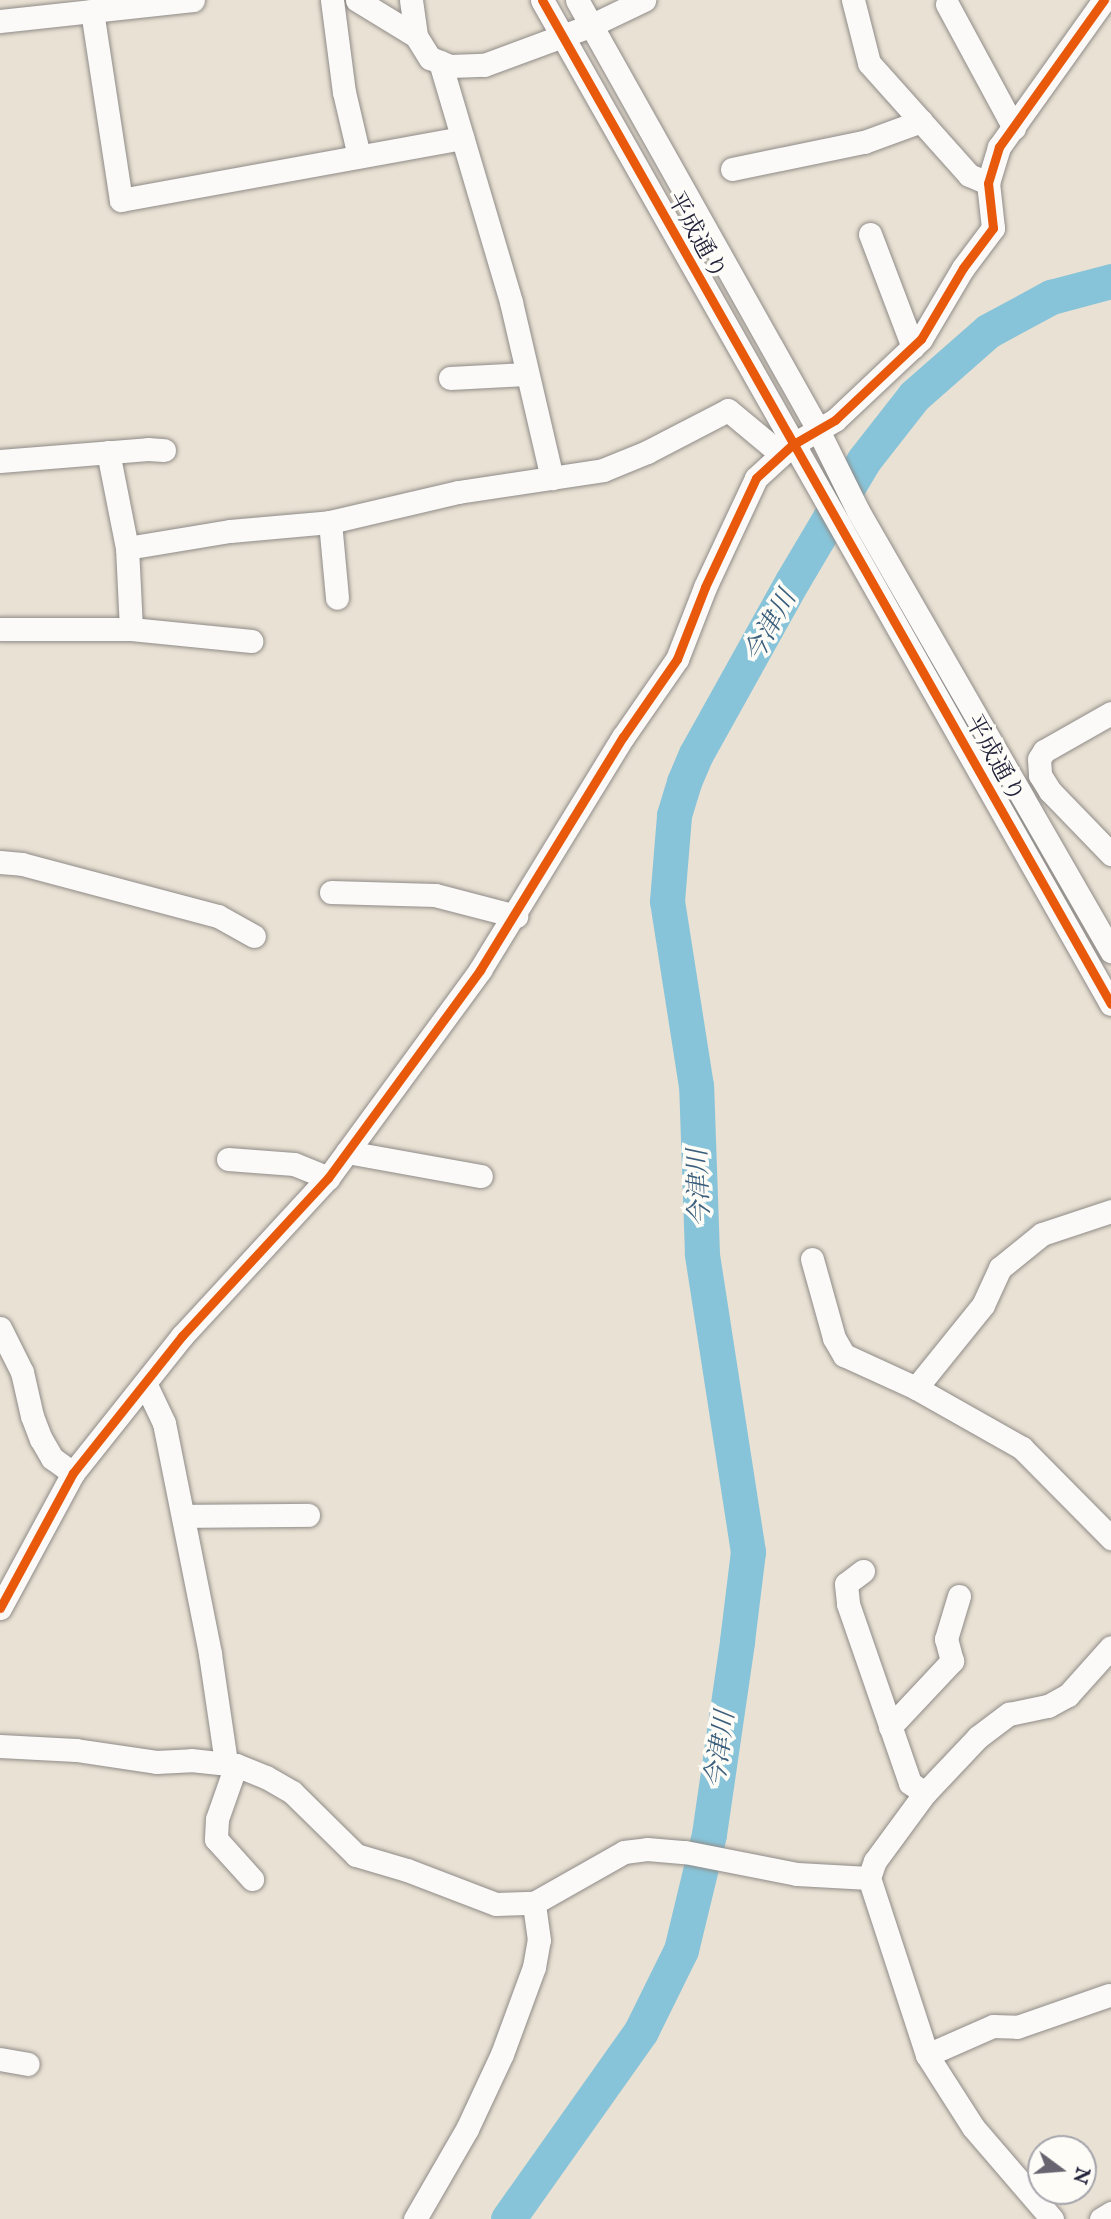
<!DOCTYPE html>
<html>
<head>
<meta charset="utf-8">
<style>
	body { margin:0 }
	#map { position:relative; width:1111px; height:2219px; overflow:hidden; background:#e9e1d3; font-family:"IM FELL English","Noto Serif JP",serif }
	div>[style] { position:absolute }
	.river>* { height:35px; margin:-17.5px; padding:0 17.5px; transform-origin:17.5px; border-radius:17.5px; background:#88c4d9 }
	.roads { filter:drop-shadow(0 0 2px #8f8b88) drop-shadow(0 0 2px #8f8b88) }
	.minor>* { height:23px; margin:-11.5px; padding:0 11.5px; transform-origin:11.5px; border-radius:11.5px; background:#fcfaf8 }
	.cycleway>* { height:9px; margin:-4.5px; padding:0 4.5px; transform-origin:4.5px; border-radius:4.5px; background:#e8590c }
	span { translate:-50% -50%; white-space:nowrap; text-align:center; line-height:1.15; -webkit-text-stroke:7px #fdfcf7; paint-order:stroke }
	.street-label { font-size:24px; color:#22223b }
	.water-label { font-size:26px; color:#3a5e7b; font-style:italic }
	.north { position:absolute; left:1027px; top:2135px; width:70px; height:70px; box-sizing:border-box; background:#fdfcf7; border:2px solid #a5a5ac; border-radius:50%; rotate:106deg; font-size:19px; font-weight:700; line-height:28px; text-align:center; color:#22223b }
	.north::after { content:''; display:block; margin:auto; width:24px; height:32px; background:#686570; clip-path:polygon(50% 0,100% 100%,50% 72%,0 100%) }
</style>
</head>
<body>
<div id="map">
	<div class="river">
		<i style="left:508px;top:2219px;width:230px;rotate:-54.7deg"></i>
		<i style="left:641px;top:2031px;width:90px;rotate:-63.7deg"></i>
		<i style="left:681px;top:1950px;width:119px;rotate:-76.4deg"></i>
		<i style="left:709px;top:1834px;width:195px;rotate:-81.7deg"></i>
		<i style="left:737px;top:1641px;width:90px;rotate:-83deg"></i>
		<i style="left:748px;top:1552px;width:302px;rotate:-98.8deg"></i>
		<i style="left:702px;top:1254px;width:168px;rotate:-92deg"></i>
		<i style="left:696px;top:1086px;width:187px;rotate:-98.9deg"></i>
		<i style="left:667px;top:901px;width:86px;rotate:-85.3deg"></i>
		<i style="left:674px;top:815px;width:34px;rotate:-73deg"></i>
		<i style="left:684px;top:782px;width:30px;rotate:-67deg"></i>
		<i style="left:696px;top:754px;width:199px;rotate:-60.9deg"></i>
		<i style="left:793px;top:580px;width:139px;rotate:-59.4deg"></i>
		<i style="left:864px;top:460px;width:81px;rotate:-52deg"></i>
		<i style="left:914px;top:396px;width:98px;rotate:-41.3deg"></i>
		<i style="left:988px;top:331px;width:72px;rotate:-28.4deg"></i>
		<i style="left:1051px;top:297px;width:62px;rotate:-14.9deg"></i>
	</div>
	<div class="roads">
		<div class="minor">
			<i style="left:332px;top:0;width:93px;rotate:82.6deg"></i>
			<i style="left:344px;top:92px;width:66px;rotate:76.8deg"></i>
			<i style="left:357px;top:0;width:69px;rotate:31.4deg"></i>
			<i style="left:416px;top:36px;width:26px;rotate:58deg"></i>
			<i style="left:430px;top:58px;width:22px;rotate:22deg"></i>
			<i style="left:450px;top:66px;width:34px;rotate:-2deg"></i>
			<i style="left:484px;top:65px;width:115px;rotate:-20.3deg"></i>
			<i style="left:592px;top:25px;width:58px;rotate:-25.7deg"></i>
			<i style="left:411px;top:0;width:36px;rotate:82deg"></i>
			<i style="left:542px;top:0;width:1154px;rotate:60.46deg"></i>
			<i style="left:577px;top:0;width:493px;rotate:60.7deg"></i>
			<i style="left:818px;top:430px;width:90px;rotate:63.7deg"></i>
			<i style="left:858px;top:511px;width:508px;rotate:60.1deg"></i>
			<i style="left:853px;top:0;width:65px;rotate:75.7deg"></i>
			<i style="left:869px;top:63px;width:150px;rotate:48.2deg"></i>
			<i style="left:969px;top:175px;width:21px;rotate:23deg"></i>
			<i style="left:947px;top:4px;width:141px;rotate:61.6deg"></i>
			<i style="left:92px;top:11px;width:191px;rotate:81.3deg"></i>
			<i style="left:121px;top:200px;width:347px;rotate:-10.3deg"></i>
			<i style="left:0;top:21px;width:194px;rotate:-6.2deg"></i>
			<i style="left:440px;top:62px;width:250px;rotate:73.5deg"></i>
			<i style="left:511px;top:302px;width:181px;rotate:76.9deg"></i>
			<i style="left:732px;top:169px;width:135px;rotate:-11.6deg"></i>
			<i style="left:864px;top:142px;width:61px;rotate:-20.2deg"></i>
			<i style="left:870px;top:234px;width:121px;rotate:69.2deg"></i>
			<i style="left:450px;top:378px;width:76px;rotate:-3deg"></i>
			<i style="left:108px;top:452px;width:98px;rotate:78.8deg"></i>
			<i style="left:0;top:461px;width:148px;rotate:-4.6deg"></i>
			<i style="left:148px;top:449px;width:16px;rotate:4deg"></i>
			<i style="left:330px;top:522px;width:76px;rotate:84.7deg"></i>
			<i style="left:0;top:629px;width:131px"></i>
			<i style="left:131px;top:629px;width:81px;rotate:-92.8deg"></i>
			<i style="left:127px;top:548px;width:104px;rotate:-9.4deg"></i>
			<i style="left:230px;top:531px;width:100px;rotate:-5.1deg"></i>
			<i style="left:330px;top:522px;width:131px;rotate:-13.2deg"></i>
			<i style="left:458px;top:492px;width:147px;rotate:-8.6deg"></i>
			<i style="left:603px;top:470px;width:48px;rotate:-22.2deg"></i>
			<i style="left:647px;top:452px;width:91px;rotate:-27.4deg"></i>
			<i style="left:728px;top:410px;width:69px;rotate:39.7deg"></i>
			<i style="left:131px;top:629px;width:121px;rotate:5.7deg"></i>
			<i style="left:1111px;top:713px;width:77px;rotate:150.4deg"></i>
			<i style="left:1044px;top:751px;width:9px;rotate:122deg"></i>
			<i style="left:1039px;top:759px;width:16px;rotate:86deg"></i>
			<i style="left:1040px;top:775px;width:19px;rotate:58deg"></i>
			<i style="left:1050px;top:791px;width:88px;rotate:45.9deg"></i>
			<i style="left:0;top:862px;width:22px;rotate:5deg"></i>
			<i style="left:22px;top:864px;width:203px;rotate:14.9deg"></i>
			<i style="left:218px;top:916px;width:41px;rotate:29.1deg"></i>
			<i style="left:331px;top:892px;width:104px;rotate:1.7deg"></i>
			<i style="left:435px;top:895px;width:84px;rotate:14.5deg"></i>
			<i style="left:347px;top:1152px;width:136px;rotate:10.2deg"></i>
			<i style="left:228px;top:1159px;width:66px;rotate:4.3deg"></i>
			<i style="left:294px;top:1164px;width:37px;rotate:22deg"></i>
			<i style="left:812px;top:1259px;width:82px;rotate:74.4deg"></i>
			<i style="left:834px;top:1338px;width:20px;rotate:60deg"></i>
			<i style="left:844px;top:1355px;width:79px;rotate:24.6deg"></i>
			<i style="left:916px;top:1388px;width:122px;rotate:29.5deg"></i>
			<i style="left:1022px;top:1448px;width:127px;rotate:45.3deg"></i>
			<i style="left:0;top:1328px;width:49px;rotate:63.4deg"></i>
			<i style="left:22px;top:1372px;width:45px;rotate:77.2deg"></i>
			<i style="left:32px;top:1416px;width:25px;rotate:69deg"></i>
			<i style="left:41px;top:1439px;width:22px;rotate:60deg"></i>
			<i style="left:52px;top:1458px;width:26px;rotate:36deg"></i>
			<i style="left:145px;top:1383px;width:44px;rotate:64.6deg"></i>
			<i style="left:164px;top:1423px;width:236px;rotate:78.7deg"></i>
			<i style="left:210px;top:1654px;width:109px;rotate:81.6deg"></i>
			<i style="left:916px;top:1388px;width:107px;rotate:-51.1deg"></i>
			<i style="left:983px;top:1305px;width:41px;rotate:-65.3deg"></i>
			<i style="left:1000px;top:1268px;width:54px;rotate:-39deg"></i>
			<i style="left:1042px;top:1234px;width:73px;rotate:-18.4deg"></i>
			<i style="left:183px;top:1516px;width:125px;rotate:-0.5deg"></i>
			<i style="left:863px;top:1571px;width:21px;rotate:143deg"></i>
			<i style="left:846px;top:1584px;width:20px;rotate:84deg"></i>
			<i style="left:848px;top:1604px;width:189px;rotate:70.9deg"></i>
			<i style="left:910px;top:1783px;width:18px;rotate:34deg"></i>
			<i style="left:0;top:1608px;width:153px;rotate:-61.6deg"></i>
			<i style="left:73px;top:1473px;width:175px;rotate:-51.5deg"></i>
			<i style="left:182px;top:1336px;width:215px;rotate:-47.3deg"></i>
			<i style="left:328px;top:1178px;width:258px;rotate:-53.8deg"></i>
			<i style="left:480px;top:970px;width:273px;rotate:-58.5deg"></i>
			<i style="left:623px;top:737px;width:95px;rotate:-55.3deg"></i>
			<i style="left:677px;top:659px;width:77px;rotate:-68.7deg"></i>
			<i style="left:705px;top:587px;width:120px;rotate:-64.9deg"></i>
			<i style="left:756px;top:478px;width:49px;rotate:-42.5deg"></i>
			<i style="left:792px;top:445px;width:50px;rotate:-30.2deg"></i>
			<i style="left:835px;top:420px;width:118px;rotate:-43.3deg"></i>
			<i style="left:921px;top:339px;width:82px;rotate:-59.4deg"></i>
			<i style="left:963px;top:268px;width:50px;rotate:-53.1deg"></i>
			<i style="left:993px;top:228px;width:45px;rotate:-96.3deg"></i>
			<i style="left:988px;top:183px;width:38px;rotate:-73deg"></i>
			<i style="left:999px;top:147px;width:181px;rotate:-54.5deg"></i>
			<i style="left:890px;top:1727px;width:91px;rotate:-46.8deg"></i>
			<i style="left:952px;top:1661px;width:23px;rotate:-105deg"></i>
			<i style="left:946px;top:1639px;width:45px;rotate:-73.2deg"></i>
			<i style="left:0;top:1746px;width:76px;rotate:3deg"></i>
			<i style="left:76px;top:1750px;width:81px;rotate:8.5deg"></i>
			<i style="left:156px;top:1762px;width:35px;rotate:-3deg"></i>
			<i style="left:191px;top:1760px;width:45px;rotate:6.3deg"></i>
			<i style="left:236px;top:1765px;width:32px;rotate:22deg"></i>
			<i style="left:266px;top:1777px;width:30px;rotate:30deg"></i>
			<i style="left:292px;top:1792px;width:90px;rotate:44.5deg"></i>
			<i style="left:356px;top:1855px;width:53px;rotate:16.4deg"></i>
			<i style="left:407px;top:1870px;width:95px;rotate:20.9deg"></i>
			<i style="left:496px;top:1904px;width:38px;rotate:-2deg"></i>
			<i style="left:534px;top:1903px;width:103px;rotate:-29.5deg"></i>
			<i style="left:624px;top:1852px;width:23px;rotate:-7deg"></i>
			<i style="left:647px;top:1849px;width:38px;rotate:5deg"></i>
			<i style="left:685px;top:1852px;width:114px;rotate:11.1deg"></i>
			<i style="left:797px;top:1874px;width:72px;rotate:3.2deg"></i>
			<i style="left:236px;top:1765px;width:57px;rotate:109.4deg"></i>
			<i style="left:217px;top:1819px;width:20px;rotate:93deg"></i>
			<i style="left:216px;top:1839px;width:54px;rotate:48deg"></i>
			<i style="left:927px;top:2055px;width:72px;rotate:-23.7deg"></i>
			<i style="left:993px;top:2026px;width:24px;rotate:2deg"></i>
			<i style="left:1017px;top:2027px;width:97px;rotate:-19.2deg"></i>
			<i style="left:0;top:2059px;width:28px;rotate:10deg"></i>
			<i style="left:415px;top:2219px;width:104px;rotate:-60deg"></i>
			<i style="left:467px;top:2129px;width:83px;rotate:-65deg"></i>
			<i style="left:502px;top:2054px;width:93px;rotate:-69.8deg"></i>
			<i style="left:534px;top:1967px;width:27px;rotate:-80deg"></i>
			<i style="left:539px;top:1940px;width:37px;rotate:-98deg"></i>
			<i style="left:1052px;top:2219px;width:121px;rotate:-130.7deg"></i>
			<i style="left:973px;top:2127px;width:85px;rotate:-122.6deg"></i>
			<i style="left:927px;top:2055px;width:186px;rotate:-108.1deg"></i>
			<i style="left:869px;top:1878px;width:18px;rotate:-71deg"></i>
			<i style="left:875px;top:1861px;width:84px;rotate:-53.7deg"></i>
			<i style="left:925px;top:1793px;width:77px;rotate:-46.6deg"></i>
			<i style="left:978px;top:1737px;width:39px;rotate:-37deg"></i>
			<i style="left:1009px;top:1714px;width:40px;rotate:-12deg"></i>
			<i style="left:1048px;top:1706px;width:23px;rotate:-29deg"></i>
			<i style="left:1068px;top:1695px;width:64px;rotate:-48.1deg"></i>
			<i style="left:1101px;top:2219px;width:12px;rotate:-31deg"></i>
		</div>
	</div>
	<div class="cycleway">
		<i style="left:542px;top:0;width:1154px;rotate:60.46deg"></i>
		<i style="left:0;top:1608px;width:153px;rotate:-61.6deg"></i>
		<i style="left:73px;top:1473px;width:175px;rotate:-51.5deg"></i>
		<i style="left:182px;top:1336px;width:215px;rotate:-47.3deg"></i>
		<i style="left:328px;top:1178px;width:258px;rotate:-53.8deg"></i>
		<i style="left:480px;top:970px;width:273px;rotate:-58.5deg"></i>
		<i style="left:623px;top:737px;width:95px;rotate:-55.3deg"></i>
		<i style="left:677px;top:659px;width:77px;rotate:-68.7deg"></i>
		<i style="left:705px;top:587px;width:120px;rotate:-64.9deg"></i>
		<i style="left:756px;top:478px;width:49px;rotate:-42.5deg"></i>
		<i style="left:792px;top:445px;width:50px;rotate:-30.2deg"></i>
		<i style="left:835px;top:420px;width:118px;rotate:-43.3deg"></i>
		<i style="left:921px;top:339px;width:82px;rotate:-59.4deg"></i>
		<i style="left:963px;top:268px;width:50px;rotate:-53.1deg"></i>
		<i style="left:993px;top:228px;width:45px;rotate:-96.3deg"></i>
		<i style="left:988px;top:183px;width:38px;rotate:-73deg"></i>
		<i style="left:999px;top:147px;width:181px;rotate:-54.5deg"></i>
	</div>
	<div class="street-label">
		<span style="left:696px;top:236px;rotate:61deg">平成通り</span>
		<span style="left:994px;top:759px;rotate:61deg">平成通り</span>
	</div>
	<div class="water-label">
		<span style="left:771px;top:627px;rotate:-61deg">今津川</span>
		<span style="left:700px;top:1188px;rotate:-92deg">今津川</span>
		<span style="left:721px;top:1750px;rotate:-82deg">今津川</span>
	</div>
	<div class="north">N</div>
</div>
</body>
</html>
